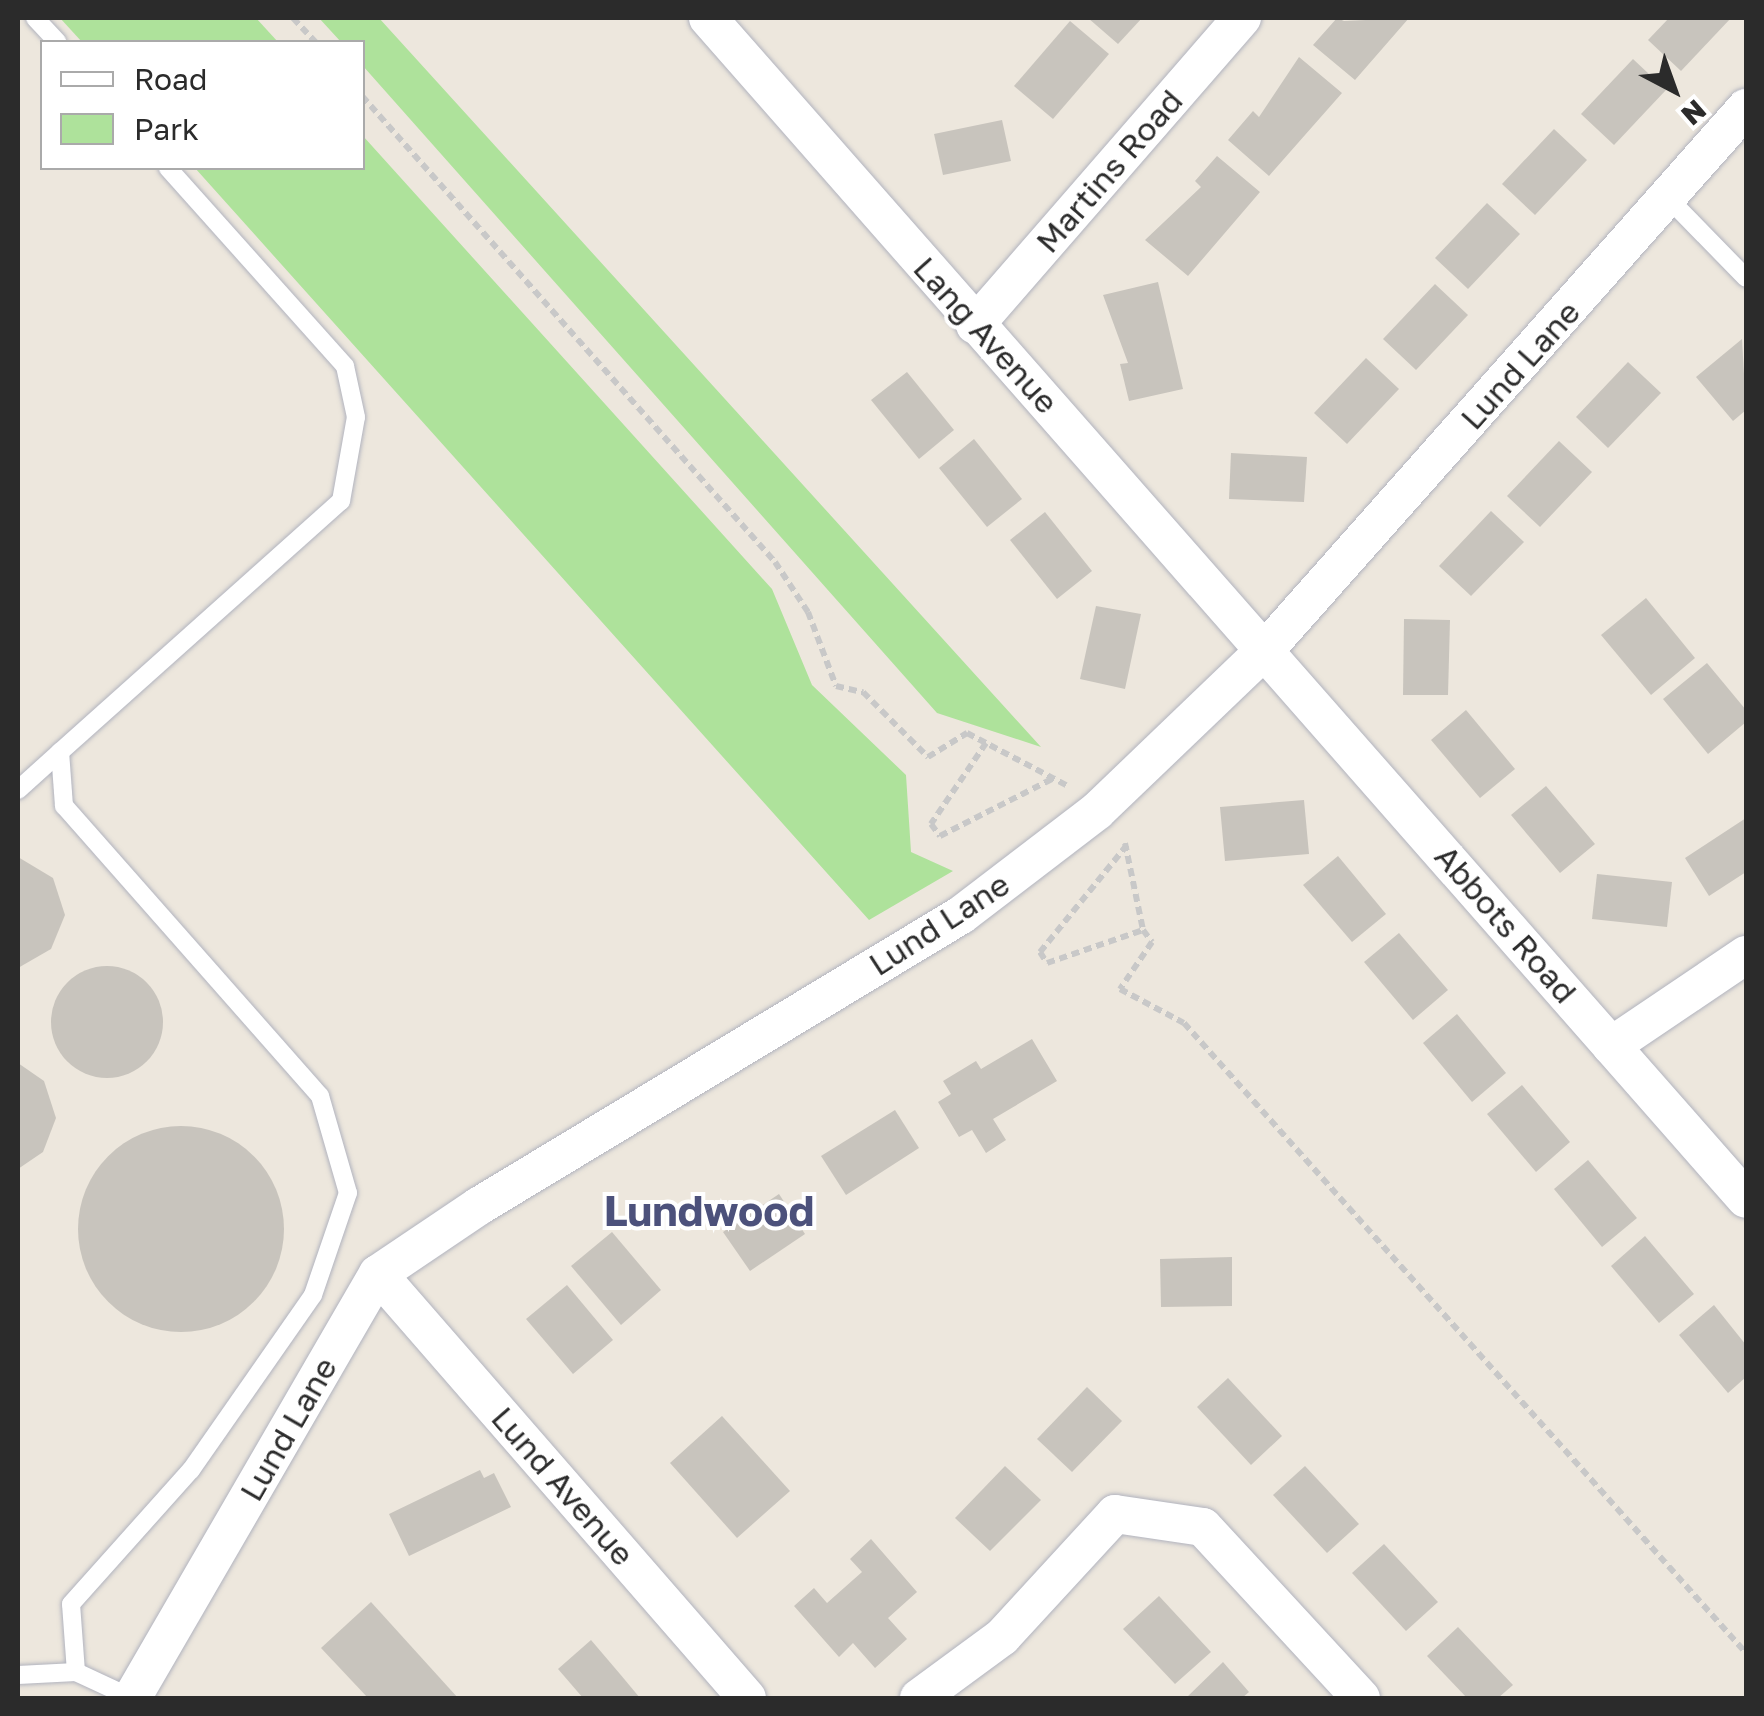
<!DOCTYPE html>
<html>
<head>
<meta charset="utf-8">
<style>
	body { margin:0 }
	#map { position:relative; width:1764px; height:1716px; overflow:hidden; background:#ede7dd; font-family:"Golos Text",sans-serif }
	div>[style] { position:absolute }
	.green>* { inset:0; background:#aee29b }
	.building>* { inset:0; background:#c8c4bd }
	.round { border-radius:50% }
	.path>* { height:6px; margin-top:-3px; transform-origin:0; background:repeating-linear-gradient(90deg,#c8c8c8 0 8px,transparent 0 13px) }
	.roads { filter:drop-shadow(0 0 2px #b1b3be) drop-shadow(0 0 2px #b1b3be) }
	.service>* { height:18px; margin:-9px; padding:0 9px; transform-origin:9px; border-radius:9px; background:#fff }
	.minor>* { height:38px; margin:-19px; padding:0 19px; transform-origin:19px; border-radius:19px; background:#fff }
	span { translate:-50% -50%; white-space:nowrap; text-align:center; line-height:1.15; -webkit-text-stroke:8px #fff; paint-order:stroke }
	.street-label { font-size:32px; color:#2b2b2b }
	.district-label { font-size:42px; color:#4c517b; font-weight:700 }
	.frame { position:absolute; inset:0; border:20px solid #2b2b2b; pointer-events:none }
	.legend { position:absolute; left:40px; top:40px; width:325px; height:130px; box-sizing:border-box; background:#fff; border:2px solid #aaa; margin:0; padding:12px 18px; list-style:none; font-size:30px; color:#2b2b2b }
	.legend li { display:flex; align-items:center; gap:20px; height:50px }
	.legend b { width:50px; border:2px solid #aaa }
	.north { position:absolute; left:1624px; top:40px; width:100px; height:100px; -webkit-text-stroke:8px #fff; paint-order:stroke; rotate:139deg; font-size:28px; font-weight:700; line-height:40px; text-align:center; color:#2b2b2b }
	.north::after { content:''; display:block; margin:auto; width:35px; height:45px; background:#2b2b2b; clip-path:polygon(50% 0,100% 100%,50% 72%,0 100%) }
</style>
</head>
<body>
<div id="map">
	<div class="green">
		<i style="clip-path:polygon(60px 18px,256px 18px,278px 42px,82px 42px)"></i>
		<i style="clip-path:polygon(319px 18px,379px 18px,1041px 747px,937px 713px,363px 66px,362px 42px,341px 42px)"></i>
		<i style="clip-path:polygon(363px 136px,772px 589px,812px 685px,906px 775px,911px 852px,953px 871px,869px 920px,195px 168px,362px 168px)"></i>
	</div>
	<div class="building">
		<i style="clip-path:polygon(1088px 18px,1142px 18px,1118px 44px)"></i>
		<i style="clip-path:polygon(1337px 18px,1344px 21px,1409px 18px,1355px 80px,1313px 45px)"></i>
		<i style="clip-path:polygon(1669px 18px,1731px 18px,1681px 71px,1648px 40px)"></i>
		<i style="clip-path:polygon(1070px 21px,1109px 54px,1053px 119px,1014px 86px)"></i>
		<i style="clip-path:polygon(1299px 57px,1342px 93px,1269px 176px,1228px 140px,1253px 111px,1259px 117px)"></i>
		<i style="clip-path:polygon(1633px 59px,1666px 90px,1614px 145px,1581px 114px)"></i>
		<i style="clip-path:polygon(1002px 120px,1011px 161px,943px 175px,934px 134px)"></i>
		<i style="clip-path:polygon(1554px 129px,1587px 160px,1535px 215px,1502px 184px)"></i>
		<i style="clip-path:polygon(1217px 156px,1260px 192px,1188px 276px,1145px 240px,1201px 187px,1195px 181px)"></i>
		<i style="clip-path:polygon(1487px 203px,1520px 234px,1468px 289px,1435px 258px)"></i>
		<i style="clip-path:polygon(1158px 282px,1183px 389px,1129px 401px,1120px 364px,1128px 363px,1103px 295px)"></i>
		<i style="clip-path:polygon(1435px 284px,1468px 315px,1416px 370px,1383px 339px)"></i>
		<i style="clip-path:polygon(1742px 339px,1746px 410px,1733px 421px,1696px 377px)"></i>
		<i style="clip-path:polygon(1366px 358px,1399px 389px,1347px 444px,1314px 413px)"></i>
		<i style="clip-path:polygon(1628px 362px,1661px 393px,1608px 448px,1576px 417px)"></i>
		<i style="clip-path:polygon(907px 372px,954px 430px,919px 459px,871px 400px)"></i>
		<i style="clip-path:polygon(974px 439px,1022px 499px,987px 527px,939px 468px)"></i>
		<i style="clip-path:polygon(1559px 441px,1592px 472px,1540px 527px,1507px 496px)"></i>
		<i style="clip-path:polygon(1231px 453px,1307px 457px,1304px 502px,1229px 499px)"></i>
		<i style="clip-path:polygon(1491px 511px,1524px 542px,1471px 596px,1439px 566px)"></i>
		<i style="clip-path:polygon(1045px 512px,1092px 571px,1057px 599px,1010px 540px)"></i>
		<i style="clip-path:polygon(1646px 598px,1695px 658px,1651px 695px,1601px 635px)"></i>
		<i style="clip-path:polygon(1096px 606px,1141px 614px,1125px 689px,1080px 679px)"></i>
		<i style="clip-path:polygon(1404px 619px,1450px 620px,1448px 695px,1403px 695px)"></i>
		<i style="clip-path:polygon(1707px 663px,1746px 710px,1746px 722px,1708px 754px,1663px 699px)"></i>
		<i style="clip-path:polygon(1466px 710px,1515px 769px,1480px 798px,1431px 740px)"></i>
		<i style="clip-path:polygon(1546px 786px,1595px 844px,1560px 873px,1511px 815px)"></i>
		<i style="clip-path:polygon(1304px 800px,1309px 854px,1225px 861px,1220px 807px)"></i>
		<i style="clip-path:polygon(1746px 818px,1746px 872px,1709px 896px,1685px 858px)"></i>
		<i style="clip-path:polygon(1338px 856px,1386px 914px,1352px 942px,1303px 885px)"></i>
		<i style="clip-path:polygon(18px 857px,53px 878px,65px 915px,51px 949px,18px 968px)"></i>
		<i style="clip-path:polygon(1597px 874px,1672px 882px,1667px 927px,1592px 919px)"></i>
		<i style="clip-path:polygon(1399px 933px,1448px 990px,1413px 1020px,1364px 962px)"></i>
		<i class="round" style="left:51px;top:966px;width:112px;height:112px"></i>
		<i style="clip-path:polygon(1457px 1014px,1506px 1073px,1472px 1102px,1423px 1043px)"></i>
		<i style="clip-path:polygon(1032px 1039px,1057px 1081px,993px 1119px,1006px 1140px,986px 1153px,972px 1130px,959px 1137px,938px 1102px,951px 1094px,943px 1081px,976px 1061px,981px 1069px)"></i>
		<i style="clip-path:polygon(18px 1063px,44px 1081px,56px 1118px,43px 1152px,18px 1169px)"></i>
		<i style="clip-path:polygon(1522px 1085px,1570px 1142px,1536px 1172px,1487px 1114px)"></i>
		<i style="clip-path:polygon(895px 1110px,919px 1148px,846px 1195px,821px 1156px)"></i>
		<i class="round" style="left:78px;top:1126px;width:206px;height:206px"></i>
		<i style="clip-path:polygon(1588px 1160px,1637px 1218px,1602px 1247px,1554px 1189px)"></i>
		<i style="clip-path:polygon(779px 1194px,805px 1234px,750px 1271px,723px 1232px)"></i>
		<i style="clip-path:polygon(612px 1232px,661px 1290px,621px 1325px,571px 1266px)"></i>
		<i style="clip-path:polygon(1645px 1236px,1694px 1294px,1659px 1323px,1611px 1266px)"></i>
		<i style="clip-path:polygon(1232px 1257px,1232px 1306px,1161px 1307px,1160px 1259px)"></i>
		<i style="clip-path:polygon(567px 1285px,613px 1340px,573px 1374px,526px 1319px)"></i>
		<i style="clip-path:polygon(1714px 1305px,1746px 1345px,1746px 1377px,1728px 1393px,1679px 1335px)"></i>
		<i style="clip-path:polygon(1228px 1378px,1282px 1436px,1251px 1465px,1197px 1407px)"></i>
		<i style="clip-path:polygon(1087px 1387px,1122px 1421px,1072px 1472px,1037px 1439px)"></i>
		<i style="clip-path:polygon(722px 1416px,790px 1491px,737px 1538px,670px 1463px)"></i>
		<i style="clip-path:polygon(1005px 1466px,1041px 1500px,990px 1551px,955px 1518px)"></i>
		<i style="clip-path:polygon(1305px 1466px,1359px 1524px,1327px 1553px,1273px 1495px)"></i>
		<i style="clip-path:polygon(480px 1470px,484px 1478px,494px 1473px,511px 1507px,409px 1556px,389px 1514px)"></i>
		<i style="clip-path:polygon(871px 1539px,917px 1592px,888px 1618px,907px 1639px,875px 1668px,853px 1643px,839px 1657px,794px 1606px,814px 1588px,827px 1603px,862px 1572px,850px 1559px)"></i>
		<i style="clip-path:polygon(1384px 1544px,1438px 1602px,1406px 1631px,1352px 1573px)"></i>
		<i style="clip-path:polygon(1159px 1596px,1211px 1652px,1175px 1684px,1123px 1629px)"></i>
		<i style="clip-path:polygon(371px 1602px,458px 1698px,368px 1698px,321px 1648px)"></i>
		<i style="clip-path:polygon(1458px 1627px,1513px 1685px,1498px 1698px,1467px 1698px,1427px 1656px)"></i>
		<i style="clip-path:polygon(591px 1640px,620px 1674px,640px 1698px,583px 1698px,558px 1669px)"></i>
		<i style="clip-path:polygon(1223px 1662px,1249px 1692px,1242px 1698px,1186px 1698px)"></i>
	</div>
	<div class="path">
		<i style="left:293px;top:18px;width:33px;rotate:47deg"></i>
		<i style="left:362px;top:96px;width:623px;rotate:48.45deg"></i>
		<i style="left:775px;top:562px;width:60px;rotate:56.6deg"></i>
		<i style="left:808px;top:612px;width:79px;rotate:69.3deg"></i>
		<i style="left:836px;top:686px;width:28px;rotate:13deg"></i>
		<i style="left:863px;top:692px;width:92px;rotate:45deg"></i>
		<i style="left:928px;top:757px;width:46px;rotate:-31.6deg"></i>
		<i style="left:967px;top:733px;width:112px;rotate:27.7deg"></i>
		<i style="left:986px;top:743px;width:98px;rotate:124.2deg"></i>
		<i style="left:931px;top:824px;width:15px;rotate:53deg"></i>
		<i style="left:940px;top:836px;width:130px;rotate:-27deg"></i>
		<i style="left:1125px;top:843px;width:89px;rotate:78.3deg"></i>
		<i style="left:1143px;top:930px;width:15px;rotate:53deg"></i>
		<i style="left:1152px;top:942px;width:57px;rotate:124.2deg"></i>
		<i style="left:1120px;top:989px;width:72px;rotate:28deg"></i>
		<i style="left:1184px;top:1023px;width:844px;rotate:48.27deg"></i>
		<i style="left:1127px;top:845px;width:138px;rotate:129.1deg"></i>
		<i style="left:1040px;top:952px;width:13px;rotate:58deg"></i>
		<i style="left:1047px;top:963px;width:102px;rotate:-19deg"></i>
	</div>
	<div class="roads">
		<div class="service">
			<i style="left:35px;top:18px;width:33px;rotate:47deg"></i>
			<i style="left:1669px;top:199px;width:110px;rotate:45.7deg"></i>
			<i style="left:18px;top:790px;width:57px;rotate:-42.1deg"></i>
			<i style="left:76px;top:1672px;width:68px;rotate:-94.2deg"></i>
			<i style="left:71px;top:1604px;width:180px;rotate:-48.2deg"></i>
			<i style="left:191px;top:1470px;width:213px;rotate:-55.1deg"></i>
			<i style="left:313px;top:1295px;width:108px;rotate:-71.1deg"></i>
			<i style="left:348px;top:1193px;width:101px;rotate:-106.1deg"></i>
			<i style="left:320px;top:1096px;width:387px;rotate:-131.4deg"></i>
			<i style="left:64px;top:806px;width:54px;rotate:-94.2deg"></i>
			<i style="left:60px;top:752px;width:377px;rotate:-41.8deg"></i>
			<i style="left:341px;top:501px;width:85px;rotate:-79.9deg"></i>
			<i style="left:356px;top:417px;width:52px;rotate:-102.2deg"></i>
			<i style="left:345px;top:366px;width:266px;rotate:-131.8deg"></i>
			<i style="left:18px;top:1675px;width:58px;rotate:-3deg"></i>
			<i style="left:76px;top:1672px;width:62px;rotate:24.9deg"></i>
		</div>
		<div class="minor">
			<i style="left:708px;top:18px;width:1572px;rotate:48.69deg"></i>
			<i style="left:975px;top:325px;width:407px;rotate:-49deg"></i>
			<i style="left:1611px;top:1046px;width:163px;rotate:-34deg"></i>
			<i style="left:378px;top:1274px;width:562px;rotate:48.97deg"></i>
			<i style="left:132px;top:1698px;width:490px;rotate:-59.9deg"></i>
			<i style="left:378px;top:1274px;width:122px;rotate:-34deg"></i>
			<i style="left:479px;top:1206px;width:563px;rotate:-31.12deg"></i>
			<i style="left:961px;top:915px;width:171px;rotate:-37.4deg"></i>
			<i style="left:1097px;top:811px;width:236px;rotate:-43.8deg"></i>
			<i style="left:1267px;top:648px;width:722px;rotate:-48.43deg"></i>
			<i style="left:919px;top:1698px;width:103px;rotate:-36.3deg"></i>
			<i style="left:1002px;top:1637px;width:167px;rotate:-47.4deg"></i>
			<i style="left:1115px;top:1514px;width:89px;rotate:8.4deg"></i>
			<i style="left:1203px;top:1527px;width:233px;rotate:47.3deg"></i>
		</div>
	</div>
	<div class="street-label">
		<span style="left:1109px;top:171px;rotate:-49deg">Martins Road</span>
		<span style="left:986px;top:335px;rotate:48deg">Lang Avenue</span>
		<span style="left:1520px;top:365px;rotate:-48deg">Lund Lane</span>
		<span style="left:939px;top:924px;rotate:-33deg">Lund Lane</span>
		<span style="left:1506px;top:924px;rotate:49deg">Abbots Road</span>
		<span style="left:288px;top:1429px;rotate:-60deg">Lund Lane</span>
		<span style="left:563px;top:1486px;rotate:49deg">Lund Avenue</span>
	</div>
	<div class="district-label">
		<span style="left:709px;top:1210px">Lundwood</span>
	</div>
	<div class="frame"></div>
	<ul class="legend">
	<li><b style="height:12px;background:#fff"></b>Road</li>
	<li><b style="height:28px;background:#aee29b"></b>Park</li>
	</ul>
	<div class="north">N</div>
</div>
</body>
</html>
